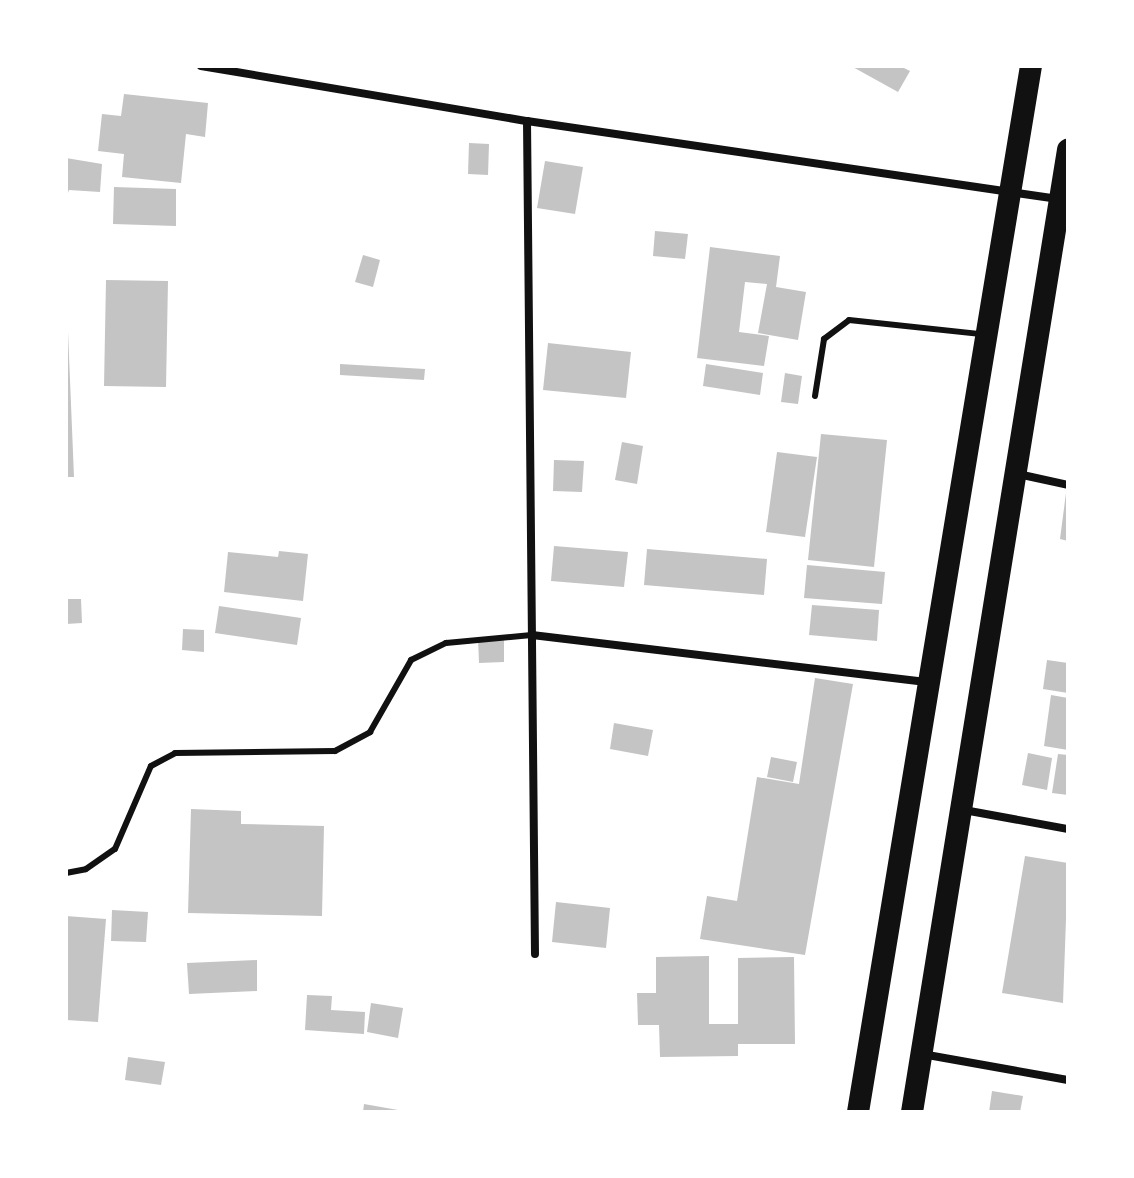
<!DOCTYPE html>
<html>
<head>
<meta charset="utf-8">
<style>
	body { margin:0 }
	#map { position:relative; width:1134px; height:1178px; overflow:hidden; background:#fff; font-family:Commissioner,sans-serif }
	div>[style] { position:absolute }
	.building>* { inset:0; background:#c4c4c4 }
	.service>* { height:6px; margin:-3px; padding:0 3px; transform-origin:3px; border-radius:3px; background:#111 }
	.minor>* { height:8px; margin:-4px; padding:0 4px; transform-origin:4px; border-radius:4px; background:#111 }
	.trunk>* { height:22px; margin:-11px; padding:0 11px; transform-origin:11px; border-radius:11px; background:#111 }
	span { translate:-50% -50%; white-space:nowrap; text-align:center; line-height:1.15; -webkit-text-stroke:6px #fff; paint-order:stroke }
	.frame { position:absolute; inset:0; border:68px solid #fff; pointer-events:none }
</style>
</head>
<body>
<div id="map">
	<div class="building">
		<i style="clip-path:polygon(851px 66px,900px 66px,910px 71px,898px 92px)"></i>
		<i style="clip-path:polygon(124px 94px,208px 103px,205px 137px,186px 134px,181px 183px,122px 177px,124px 154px,98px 151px,102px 114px,121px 116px)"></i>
		<i style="clip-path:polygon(469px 143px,489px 144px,488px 175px,468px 174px)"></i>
		<i style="clip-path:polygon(66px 158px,102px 164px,100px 192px,69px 190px,66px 199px)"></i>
		<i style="clip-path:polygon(545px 161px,583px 167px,575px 214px,537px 208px)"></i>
		<i style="clip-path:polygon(114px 187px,176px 189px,176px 226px,113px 224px)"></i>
		<i style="clip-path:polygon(655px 231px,688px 234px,685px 259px,653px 256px)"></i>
		<i style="clip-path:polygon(710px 247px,780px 256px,776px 287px,806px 292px,798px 340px,758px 333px,767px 284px,745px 282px,739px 332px,769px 336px,764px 366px,697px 358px)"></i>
		<i style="clip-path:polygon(363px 255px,380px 260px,373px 287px,355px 282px)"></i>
		<i style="clip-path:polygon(106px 280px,168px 281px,166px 387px,104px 386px)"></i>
		<i style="clip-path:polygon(66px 283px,74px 477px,66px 477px)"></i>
		<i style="clip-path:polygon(548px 343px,631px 352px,626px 398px,543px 390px)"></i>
		<i style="clip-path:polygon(340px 364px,425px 369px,424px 380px,340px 375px)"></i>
		<i style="clip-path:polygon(706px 364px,763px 373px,760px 395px,703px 386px)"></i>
		<i style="clip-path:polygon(785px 373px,802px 376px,798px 404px,781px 402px)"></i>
		<i style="clip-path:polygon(821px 434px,887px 440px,874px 567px,808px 560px)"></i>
		<i style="clip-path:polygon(622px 442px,643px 446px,637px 484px,615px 480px)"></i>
		<i style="clip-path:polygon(777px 452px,817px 457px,805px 537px,766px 532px)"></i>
		<i style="clip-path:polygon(554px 460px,584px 461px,582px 492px,553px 491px)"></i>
		<i style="clip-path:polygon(1066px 493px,1068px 493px,1068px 541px,1060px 539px)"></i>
		<i style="clip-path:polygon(554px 546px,628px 552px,624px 587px,551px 581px)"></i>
		<i style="clip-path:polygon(647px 549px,767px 559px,764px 595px,644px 585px)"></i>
		<i style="clip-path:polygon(279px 551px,308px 554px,303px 601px,224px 592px,228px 552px,278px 557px)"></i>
		<i style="clip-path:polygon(807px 565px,885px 572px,882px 604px,804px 598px)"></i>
		<i style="clip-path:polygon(66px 599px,81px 599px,82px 623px,66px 624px)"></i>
		<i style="clip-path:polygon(812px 605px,879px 610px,877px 641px,809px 635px)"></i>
		<i style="clip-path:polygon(219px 606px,301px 618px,297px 645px,215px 633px)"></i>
		<i style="clip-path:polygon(183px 629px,204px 630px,204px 652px,182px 650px)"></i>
		<i style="clip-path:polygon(504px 637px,504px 662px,479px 663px,478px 638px)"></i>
		<i style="clip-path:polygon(1047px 660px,1068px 663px,1068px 693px,1043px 689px)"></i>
		<i style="clip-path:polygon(815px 678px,853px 684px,805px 955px,700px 939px,707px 896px,737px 901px,757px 777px,799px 784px)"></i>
		<i style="clip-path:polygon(1051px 695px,1068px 698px,1068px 750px,1044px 746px)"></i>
		<i style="clip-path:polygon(614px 723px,653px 730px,648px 756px,610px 749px)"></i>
		<i style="clip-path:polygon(1028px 753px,1052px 758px,1047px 790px,1022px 785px)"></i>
		<i style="clip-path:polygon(1058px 754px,1068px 755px,1068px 795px,1052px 793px)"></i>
		<i style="clip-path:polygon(771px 757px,797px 762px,793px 782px,767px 777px)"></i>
		<i style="clip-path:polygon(191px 809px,241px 811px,241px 824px,324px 826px,322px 916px,188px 913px)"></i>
		<i style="clip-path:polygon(1025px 856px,1068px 863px,1063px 1003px,1002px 993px)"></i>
		<i style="clip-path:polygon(556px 902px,610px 908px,606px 948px,552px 942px)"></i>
		<i style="clip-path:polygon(112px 910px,148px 912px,146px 942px,111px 941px)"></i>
		<i style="clip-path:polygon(66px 916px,106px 919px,98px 1022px,66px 1020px)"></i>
		<i style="clip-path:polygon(709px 956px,709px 1024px,738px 1024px,738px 958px,794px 957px,795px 1044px,738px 1044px,738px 1056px,660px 1057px,659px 1025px,638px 1025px,637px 993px,656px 993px,656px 957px)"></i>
		<i style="clip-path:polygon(257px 960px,257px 991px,189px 994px,187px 963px)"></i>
		<i style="clip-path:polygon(307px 995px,332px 996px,331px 1010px,365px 1012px,364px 1034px,305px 1030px)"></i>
		<i style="clip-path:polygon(371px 1003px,403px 1008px,398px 1038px,367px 1032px)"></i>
		<i style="clip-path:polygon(128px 1057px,165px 1062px,161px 1085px,125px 1080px)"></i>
		<i style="clip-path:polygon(992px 1091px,1023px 1096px,1020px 1112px,989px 1112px)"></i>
		<i style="clip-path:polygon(364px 1104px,398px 1110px,398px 1112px,363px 1112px)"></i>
	</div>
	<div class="service">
		<i style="left:815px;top:396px;width:58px;rotate:-81deg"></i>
		<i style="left:824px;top:339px;width:31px;rotate:-37deg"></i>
		<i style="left:849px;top:320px;width:133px;rotate:6.1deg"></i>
		<i style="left:66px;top:873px;width:20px;rotate:-11deg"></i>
		<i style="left:86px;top:869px;width:35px;rotate:-35deg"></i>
		<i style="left:115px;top:849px;width:90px;rotate:-66.6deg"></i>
		<i style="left:151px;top:766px;width:27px;rotate:-28deg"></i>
		<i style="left:175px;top:753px;width:160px;rotate:-0.7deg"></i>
		<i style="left:335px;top:751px;width:40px;rotate:-28deg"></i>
		<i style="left:370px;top:732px;width:83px;rotate:-60.3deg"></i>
		<i style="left:411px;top:660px;width:39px;rotate:-26deg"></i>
		<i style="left:446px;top:643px;width:86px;rotate:-5.3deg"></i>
	</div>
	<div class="minor">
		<i style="left:201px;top:66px;width:331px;rotate:9.6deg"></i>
		<i style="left:527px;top:121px;width:537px;rotate:8.36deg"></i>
		<i style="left:527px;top:121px;width:833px;rotate:89.45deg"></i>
		<i style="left:1018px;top:474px;width:51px;rotate:12.4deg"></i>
		<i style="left:532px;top:635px;width:397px;rotate:6.8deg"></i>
		<i style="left:964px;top:810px;width:106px;rotate:10.4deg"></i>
		<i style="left:922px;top:1054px;width:148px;rotate:10.1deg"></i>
	</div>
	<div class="trunk">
		<i style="left:858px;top:1112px;width:1060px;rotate:-80.61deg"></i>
		<i style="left:912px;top:1112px;width:975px;rotate:-80.79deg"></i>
	</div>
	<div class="frame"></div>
</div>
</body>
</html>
